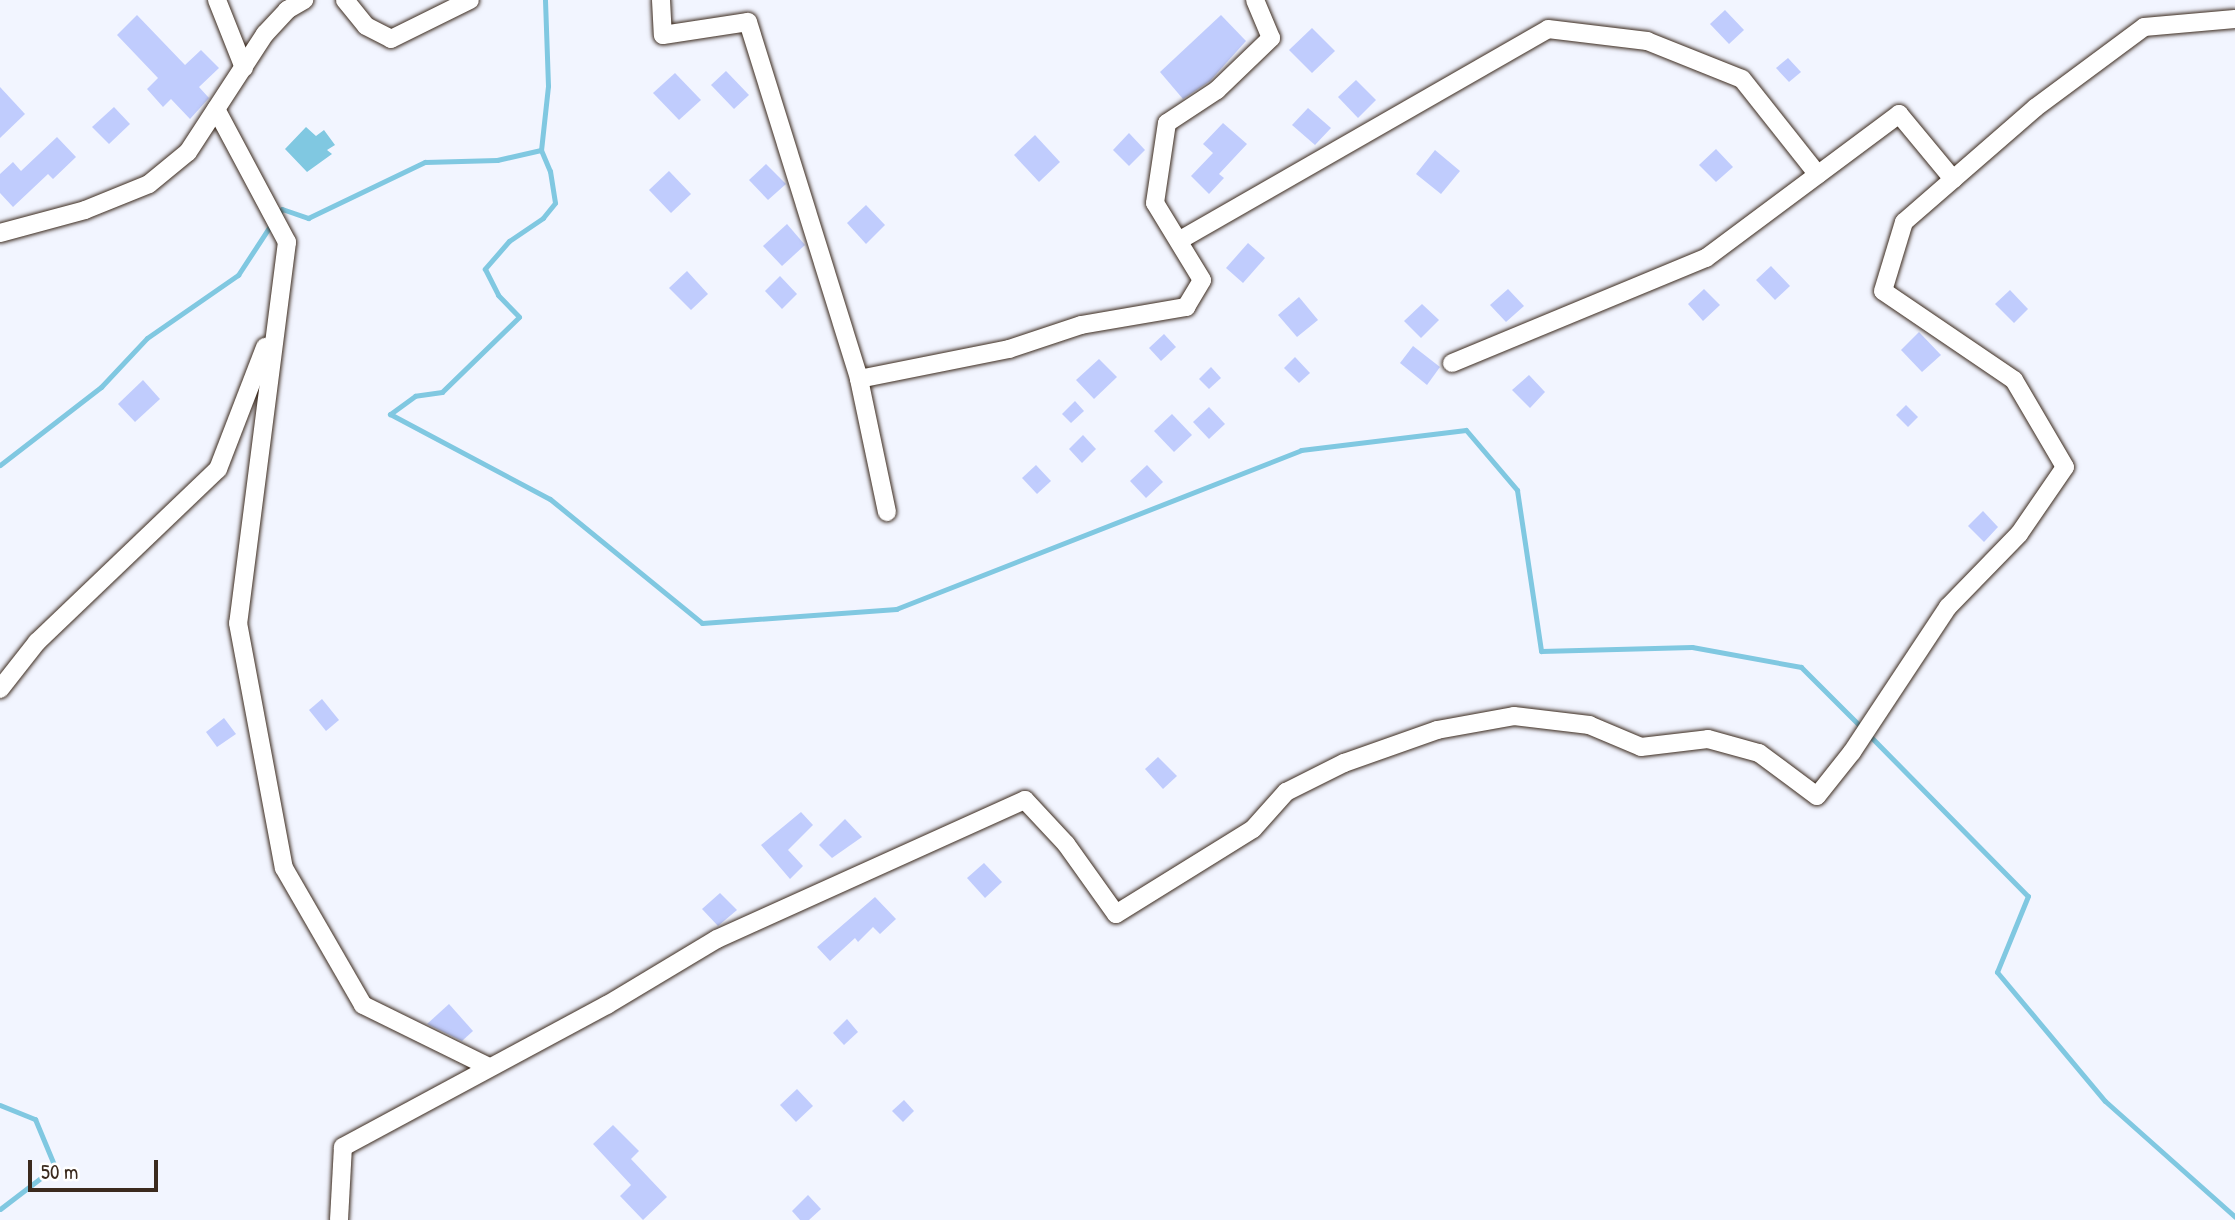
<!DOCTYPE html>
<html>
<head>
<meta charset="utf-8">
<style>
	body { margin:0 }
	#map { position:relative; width:2235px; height:1220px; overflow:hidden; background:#f2f5ff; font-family:"Patrick Hand",sans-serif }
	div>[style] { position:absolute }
	.water>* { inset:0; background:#80c8e1 }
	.stream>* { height:5px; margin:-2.5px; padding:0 2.5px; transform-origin:2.5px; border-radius:2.5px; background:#80c8e1 }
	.building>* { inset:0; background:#c0ccfd }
	.roads { filter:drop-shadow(0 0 2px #3b2a1e) drop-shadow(0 0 2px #3b2a1e) }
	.minor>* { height:18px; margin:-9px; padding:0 9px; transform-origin:9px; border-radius:9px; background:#fff }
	span { translate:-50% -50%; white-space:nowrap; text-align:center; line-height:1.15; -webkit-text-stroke:5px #fff; paint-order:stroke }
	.scale { position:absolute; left:28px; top:1160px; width:130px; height:32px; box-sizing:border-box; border:4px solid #3b2a1e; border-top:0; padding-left:9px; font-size:21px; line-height:24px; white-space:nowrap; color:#3b2a1e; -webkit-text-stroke:5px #fff; paint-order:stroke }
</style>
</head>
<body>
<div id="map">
	<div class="water">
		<i style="clip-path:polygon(306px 127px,316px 136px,324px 130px,335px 145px,327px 150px,332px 154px,307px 172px,285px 149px)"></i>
	</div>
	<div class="stream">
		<i style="left:545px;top:0;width:86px;rotate:88deg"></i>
		<i style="left:548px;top:86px;width:64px;rotate:96.2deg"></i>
		<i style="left:541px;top:150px;width:23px;rotate:67deg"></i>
		<i style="left:550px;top:171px;width:32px;rotate:81deg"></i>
		<i style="left:555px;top:203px;width:19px;rotate:129deg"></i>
		<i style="left:543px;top:218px;width:41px;rotate:145.9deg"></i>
		<i style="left:509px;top:241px;width:37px;rotate:131deg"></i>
		<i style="left:485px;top:269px;width:29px;rotate:63deg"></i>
		<i style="left:498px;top:295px;width:30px;rotate:46deg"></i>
		<i style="left:519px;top:317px;width:107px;rotate:135.8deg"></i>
		<i style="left:442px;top:392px;width:27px;rotate:172deg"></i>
		<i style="left:415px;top:396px;width:31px;rotate:144deg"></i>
		<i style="left:390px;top:414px;width:181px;rotate:28deg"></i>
		<i style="left:550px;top:499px;width:196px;rotate:39.2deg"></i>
		<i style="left:702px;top:623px;width:195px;rotate:-4.1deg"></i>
		<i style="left:896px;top:609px;width:435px;rotate:-21.4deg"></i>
		<i style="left:1301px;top:450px;width:166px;rotate:-6.9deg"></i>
		<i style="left:1466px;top:430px;width:79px;rotate:49.6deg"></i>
		<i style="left:1517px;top:490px;width:163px;rotate:81.5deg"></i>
		<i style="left:1541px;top:651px;width:151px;rotate:-1.5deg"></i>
		<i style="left:1692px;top:647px;width:111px;rotate:10.4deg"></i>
		<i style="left:1801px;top:667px;width:86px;rotate:45deg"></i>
		<i style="left:278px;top:215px;width:7px;rotate:-56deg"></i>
		<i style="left:282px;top:209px;width:28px;rotate:19deg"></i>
		<i style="left:308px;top:218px;width:130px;rotate:-25.6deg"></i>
		<i style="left:425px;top:162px;width:72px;rotate:-1.6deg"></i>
		<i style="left:497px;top:160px;width:45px;rotate:-12.8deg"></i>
		<i style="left:0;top:465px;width:128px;rotate:-37.7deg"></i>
		<i style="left:101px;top:387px;width:67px;rotate:-46.8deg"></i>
		<i style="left:147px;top:338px;width:111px;rotate:-34.7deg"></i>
		<i style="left:238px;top:275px;width:62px;rotate:-56.8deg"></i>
		<i style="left:1869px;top:735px;width:226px;rotate:45.4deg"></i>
		<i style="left:2028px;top:896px;width:82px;rotate:112.2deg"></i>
		<i style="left:1997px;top:972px;width:168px;rotate:50.1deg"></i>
		<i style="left:2105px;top:1101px;width:174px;rotate:41.7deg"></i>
		<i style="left:0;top:1105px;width:38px;rotate:22deg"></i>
		<i style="left:35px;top:1119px;width:52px;rotate:67.4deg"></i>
		<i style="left:55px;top:1167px;width:69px;rotate:142.6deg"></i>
	</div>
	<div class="building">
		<i style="clip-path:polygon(1725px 10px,1744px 30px,1729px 44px,1710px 24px)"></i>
		<i style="clip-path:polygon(137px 15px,185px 65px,201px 50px,219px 68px,199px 87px,209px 98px,190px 119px,171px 99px,163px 107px,147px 89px,158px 78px,117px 35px)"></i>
		<i style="clip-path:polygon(1221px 15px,1246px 41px,1210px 81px,1183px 99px,1160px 72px)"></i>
		<i style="clip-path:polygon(1312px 28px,1335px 51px,1312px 73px,1289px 50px)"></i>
		<i style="clip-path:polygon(1788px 58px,1801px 72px,1789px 82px,1776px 68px)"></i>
		<i style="clip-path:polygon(726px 71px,749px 95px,734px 109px,711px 85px)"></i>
		<i style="clip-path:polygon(675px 73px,701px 100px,679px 120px,653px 93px)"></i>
		<i style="clip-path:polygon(1356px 80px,1376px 100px,1358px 118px,1338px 97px)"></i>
		<i style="clip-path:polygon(0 87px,25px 114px,0 138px)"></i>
		<i style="clip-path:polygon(114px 107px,130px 124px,109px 144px,92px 127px)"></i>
		<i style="clip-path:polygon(1308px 108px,1331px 128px,1315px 145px,1292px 125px)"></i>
		<i style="clip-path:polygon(1223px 123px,1247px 144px,1219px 174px,1224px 178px,1209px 194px,1191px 176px,1213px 153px,1203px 144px)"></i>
		<i style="clip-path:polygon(1129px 133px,1145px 150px,1129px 166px,1113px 150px)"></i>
		<i style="clip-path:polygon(1035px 135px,1060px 162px,1039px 182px,1014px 155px)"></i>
		<i style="clip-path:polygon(57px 137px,76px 157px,53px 179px,48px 174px,13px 207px,0 193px,0 174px,13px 162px,21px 171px)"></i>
		<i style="clip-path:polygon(1716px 149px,1733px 167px,1716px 182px,1699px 165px)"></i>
		<i style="clip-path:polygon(1435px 150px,1460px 171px,1441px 194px,1416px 174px)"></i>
		<i style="clip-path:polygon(766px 164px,786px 184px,768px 200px,749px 180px)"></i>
		<i style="clip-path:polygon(669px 171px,691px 194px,671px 213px,649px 190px)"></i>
		<i style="clip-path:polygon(866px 205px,885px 225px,866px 244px,847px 223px)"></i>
		<i style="clip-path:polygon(787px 224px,805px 245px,782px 266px,763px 246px)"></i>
		<i style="clip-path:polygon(1248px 243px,1265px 258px,1243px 283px,1226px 268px)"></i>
		<i style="clip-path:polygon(1771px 266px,1790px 286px,1775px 300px,1756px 280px)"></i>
		<i style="clip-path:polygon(687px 271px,708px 294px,691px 310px,669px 288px)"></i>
		<i style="clip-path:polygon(780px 276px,797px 294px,782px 309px,765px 291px)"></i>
		<i style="clip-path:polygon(1508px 289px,1524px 306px,1506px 322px,1490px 305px)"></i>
		<i style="clip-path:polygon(1704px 289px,1720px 305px,1703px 321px,1688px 304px)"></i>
		<i style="clip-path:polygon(2010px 290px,2028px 309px,2014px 323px,1995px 304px)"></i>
		<i style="clip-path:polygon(1299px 297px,1318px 320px,1297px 337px,1278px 315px)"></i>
		<i style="clip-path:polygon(1422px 304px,1439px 320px,1421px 338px,1404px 321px)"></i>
		<i style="clip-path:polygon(1919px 332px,1941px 355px,1922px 372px,1901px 350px)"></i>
		<i style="clip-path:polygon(1164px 334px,1176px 347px,1161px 361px,1149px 348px)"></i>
		<i style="clip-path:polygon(1413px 346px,1440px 367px,1427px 385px,1400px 363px)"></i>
		<i style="clip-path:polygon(1295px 357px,1310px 373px,1299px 383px,1284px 368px)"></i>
		<i style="clip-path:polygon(1099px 359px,1117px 377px,1094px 399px,1076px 380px)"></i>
		<i style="clip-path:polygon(1211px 367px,1221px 378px,1209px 389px,1199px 379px)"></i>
		<i style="clip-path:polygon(1529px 375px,1545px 392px,1530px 408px,1512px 390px)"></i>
		<i style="clip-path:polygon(143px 380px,160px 399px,135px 422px,118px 404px)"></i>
		<i style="clip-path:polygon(1075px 401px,1084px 411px,1071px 423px,1062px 414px)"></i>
		<i style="clip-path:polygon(1906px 405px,1918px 417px,1908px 427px,1896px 415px)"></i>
		<i style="clip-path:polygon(1209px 407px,1225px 424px,1209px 439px,1193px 422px)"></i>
		<i style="clip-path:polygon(1172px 414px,1192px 435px,1174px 452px,1154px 431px)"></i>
		<i style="clip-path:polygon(1083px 435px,1096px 449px,1082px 463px,1069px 449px)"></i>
		<i style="clip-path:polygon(1036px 465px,1051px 481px,1037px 494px,1022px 478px)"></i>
		<i style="clip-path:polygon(1147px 465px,1163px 482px,1146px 498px,1130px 481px)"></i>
		<i style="clip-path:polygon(1983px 511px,1998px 527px,1984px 542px,1968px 526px)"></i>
		<i style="clip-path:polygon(322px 699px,339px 720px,326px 731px,309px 710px)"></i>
		<i style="clip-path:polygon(224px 718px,236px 734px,217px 747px,206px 732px)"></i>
		<i style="clip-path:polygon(1158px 757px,1177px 776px,1163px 789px,1145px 769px)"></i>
		<i style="clip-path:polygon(801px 812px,813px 825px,788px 850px,803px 866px,790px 879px,761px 845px)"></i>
		<i style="clip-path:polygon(845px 819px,862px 837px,832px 858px,819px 845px)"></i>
		<i style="clip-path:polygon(984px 863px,1002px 882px,985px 898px,967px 878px)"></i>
		<i style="clip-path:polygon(720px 893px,737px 910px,718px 926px,702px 909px)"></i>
		<i style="clip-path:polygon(875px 897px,896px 919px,880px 934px,873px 927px,858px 942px,855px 938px,830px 961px,817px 947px)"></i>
		<i style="clip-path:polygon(449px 1004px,473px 1031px,462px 1041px,427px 1024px)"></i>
		<i style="clip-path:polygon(847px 1019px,858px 1032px,844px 1045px,833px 1033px)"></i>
		<i style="clip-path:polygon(797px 1089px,813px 1106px,796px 1122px,780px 1105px)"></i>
		<i style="clip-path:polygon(904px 1100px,914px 1111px,903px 1122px,892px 1111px)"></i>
		<i style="clip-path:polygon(613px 1125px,639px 1151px,631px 1159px,667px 1197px,643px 1220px,620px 1196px,631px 1185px,593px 1144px)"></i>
		<i style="clip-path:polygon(808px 1195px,821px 1209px,809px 1220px,800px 1220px,792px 1211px)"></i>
	</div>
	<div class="roads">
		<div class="minor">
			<i style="left:217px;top:0;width:73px;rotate:68.3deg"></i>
			<i style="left:345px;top:0;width:33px;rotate:51deg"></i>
			<i style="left:366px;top:26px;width:28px;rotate:27deg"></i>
			<i style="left:391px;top:39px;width:88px;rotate:-26.3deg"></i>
			<i style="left:661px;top:0;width:35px;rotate:87deg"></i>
			<i style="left:663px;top:35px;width:86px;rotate:-8.7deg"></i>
			<i style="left:748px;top:22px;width:374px;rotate:72.7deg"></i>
			<i style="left:216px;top:109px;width:151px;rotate:61.9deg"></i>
			<i style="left:287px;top:242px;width:384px;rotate:97.3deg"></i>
			<i style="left:238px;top:623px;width:249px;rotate:79.4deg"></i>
			<i style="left:284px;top:868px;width:158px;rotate:60deg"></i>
			<i style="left:363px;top:1005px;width:140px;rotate:26.2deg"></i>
			<i style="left:0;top:233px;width:88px;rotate:-15.1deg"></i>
			<i style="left:85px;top:210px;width:69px;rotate:-22.1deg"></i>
			<i style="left:149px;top:184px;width:50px;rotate:-39.4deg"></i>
			<i style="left:188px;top:152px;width:141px;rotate:-56.9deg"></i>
			<i style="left:265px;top:34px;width:33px;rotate:-47deg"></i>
			<i style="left:287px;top:10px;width:20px;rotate:-30deg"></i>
			<i style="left:1180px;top:240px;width:424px;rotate:-29.8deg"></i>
			<i style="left:1548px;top:29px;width:100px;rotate:6.9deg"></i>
			<i style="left:1647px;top:41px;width:102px;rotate:21.8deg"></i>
			<i style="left:1742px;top:79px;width:122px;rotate:51.6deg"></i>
			<i style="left:1452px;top:363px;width:275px;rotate:-22.5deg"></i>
			<i style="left:1706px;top:258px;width:241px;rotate:-36.7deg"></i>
			<i style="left:1899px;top:114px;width:85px;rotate:50.3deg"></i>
			<i style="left:887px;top:512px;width:136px;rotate:-101.9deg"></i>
			<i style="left:859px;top:379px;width:153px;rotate:-11.3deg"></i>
			<i style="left:1009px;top:349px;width:76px;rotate:-18.4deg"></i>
			<i style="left:1081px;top:325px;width:107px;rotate:-9.7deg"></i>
			<i style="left:1186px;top:307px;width:31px;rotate:-59deg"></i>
			<i style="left:1202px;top:280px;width:90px;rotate:-121.4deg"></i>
			<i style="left:1155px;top:203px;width:81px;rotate:-81.5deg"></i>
			<i style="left:1167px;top:123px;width:60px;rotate:-33.4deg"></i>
			<i style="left:1217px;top:90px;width:75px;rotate:-43.9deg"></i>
			<i style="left:1271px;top:38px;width:41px;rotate:-112.8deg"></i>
			<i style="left:0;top:689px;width:60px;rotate:-51.8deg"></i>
			<i style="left:37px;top:642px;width:250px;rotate:-43.7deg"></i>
			<i style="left:218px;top:469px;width:131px;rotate:-68.9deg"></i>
			<i style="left:339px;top:1220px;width:73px;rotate:-86.9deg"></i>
			<i style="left:343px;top:1147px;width:300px;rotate:-28.3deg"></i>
			<i style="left:607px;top:1005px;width:128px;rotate:-31deg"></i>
			<i style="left:717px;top:939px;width:338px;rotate:-24.3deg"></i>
			<i style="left:1025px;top:800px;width:60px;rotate:47deg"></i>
			<i style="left:1066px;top:844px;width:86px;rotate:54.5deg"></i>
			<i style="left:1116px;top:914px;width:161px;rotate:-31.8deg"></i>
			<i style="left:1253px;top:829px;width:50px;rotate:-48.3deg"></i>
			<i style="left:1286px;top:792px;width:65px;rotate:-26.6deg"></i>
			<i style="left:1344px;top:763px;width:99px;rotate:-19.5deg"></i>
			<i style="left:1437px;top:730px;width:78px;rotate:-10.3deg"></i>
			<i style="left:1514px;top:716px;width:76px;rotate:6.8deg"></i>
			<i style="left:1589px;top:725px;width:56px;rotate:22.9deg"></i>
			<i style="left:1641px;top:747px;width:67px;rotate:-6.8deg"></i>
			<i style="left:1708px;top:739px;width:53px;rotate:15.4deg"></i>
			<i style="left:1759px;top:753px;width:72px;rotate:36.6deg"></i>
			<i style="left:1817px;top:796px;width:56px;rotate:-51.5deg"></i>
			<i style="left:1852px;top:752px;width:174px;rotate:-56.5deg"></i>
			<i style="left:1948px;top:607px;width:102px;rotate:-45.8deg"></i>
			<i style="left:2019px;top:534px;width:81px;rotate:-55.5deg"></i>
			<i style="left:2065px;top:467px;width:101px;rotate:-120.4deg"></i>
			<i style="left:2014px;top:380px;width:158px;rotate:-145.8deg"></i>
			<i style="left:1883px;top:291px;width:72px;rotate:-73.1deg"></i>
			<i style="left:1904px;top:222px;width:174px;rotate:-41deg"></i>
			<i style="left:2035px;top:108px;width:136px;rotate:-36.6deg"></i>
			<i style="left:2144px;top:27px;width:91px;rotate:-5deg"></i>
		</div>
	</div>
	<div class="scale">50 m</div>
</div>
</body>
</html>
